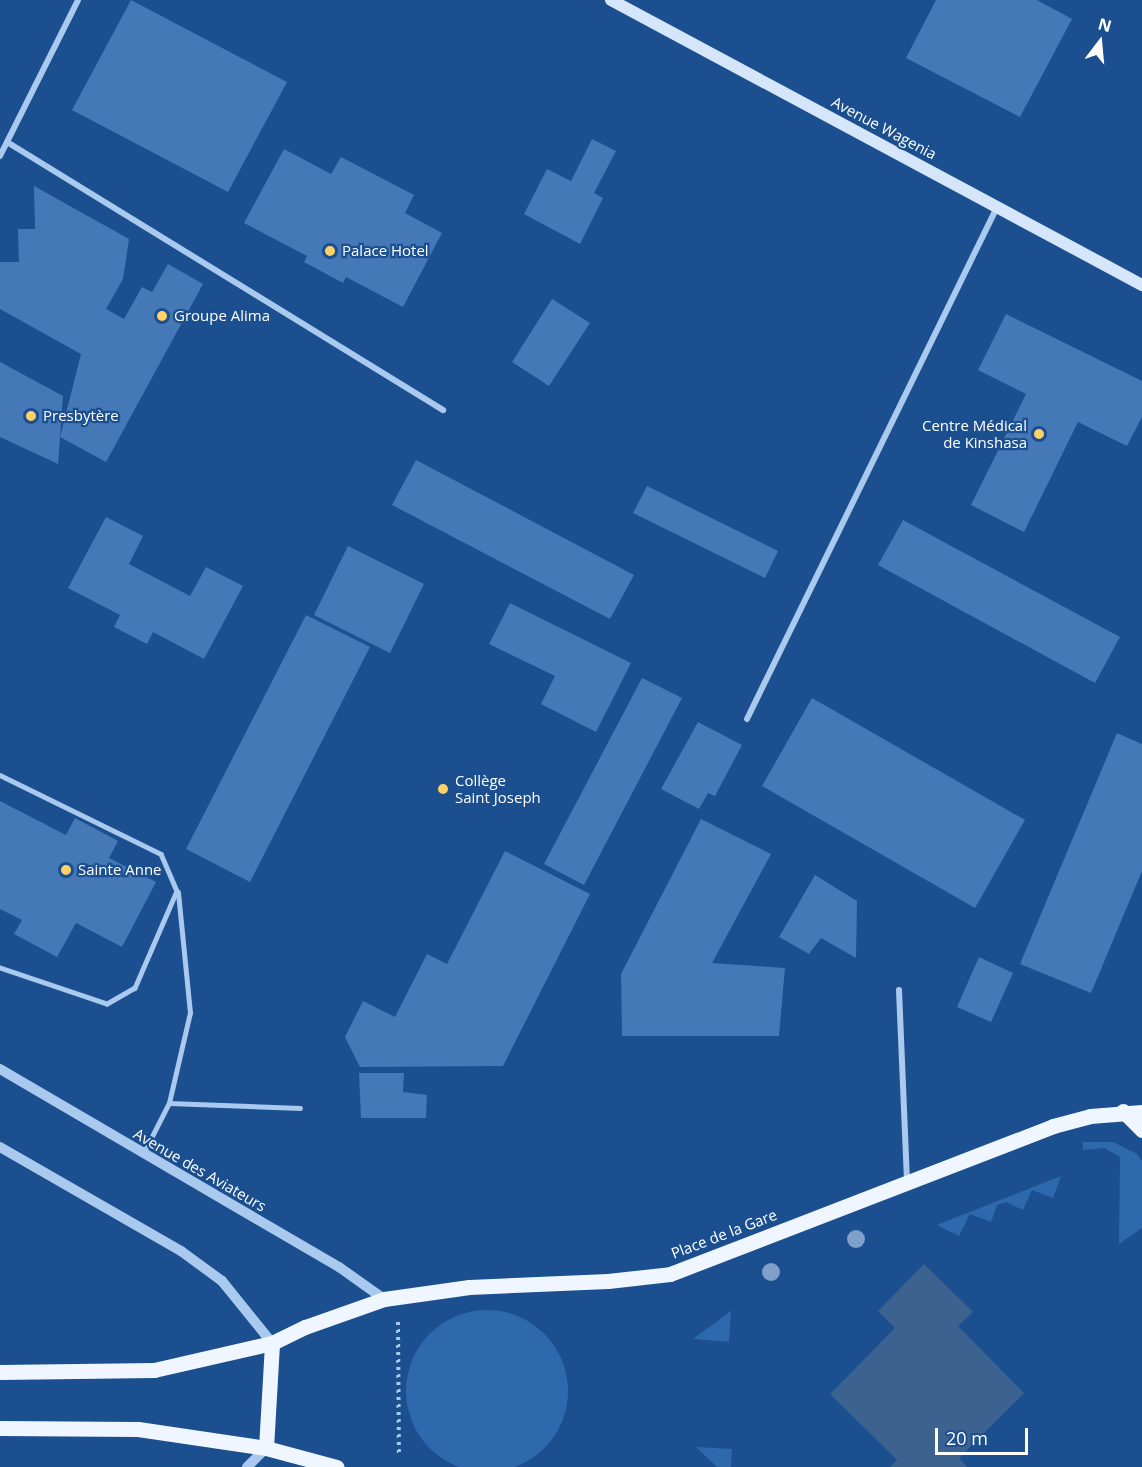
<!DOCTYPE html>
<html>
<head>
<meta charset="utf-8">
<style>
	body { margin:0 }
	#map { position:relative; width:1142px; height:1467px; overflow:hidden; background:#1b4f8f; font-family:"Open Sans",sans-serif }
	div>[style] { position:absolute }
	.green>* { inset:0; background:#2e69ad }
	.round { border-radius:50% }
	.water>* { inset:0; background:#3c6290 }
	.building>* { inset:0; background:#4478b7 }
	.path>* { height:4px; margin-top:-2px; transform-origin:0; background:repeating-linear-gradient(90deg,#a9c9ee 0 3px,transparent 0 7.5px) }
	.service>* { height:4.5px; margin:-2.25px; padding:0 2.25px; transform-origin:2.25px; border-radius:2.25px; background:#a9c9ee }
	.minor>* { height:6px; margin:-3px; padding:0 3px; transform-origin:3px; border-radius:3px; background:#a9c9ee }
	.tertiary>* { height:10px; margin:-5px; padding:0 5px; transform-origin:5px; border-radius:5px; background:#a9c9ee }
	.secondary>* { height:12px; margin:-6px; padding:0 6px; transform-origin:6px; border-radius:6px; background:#d6e6fa }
	.primary>* { height:15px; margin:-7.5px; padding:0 7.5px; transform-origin:7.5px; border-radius:7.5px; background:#f0f6ff }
	.trees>* { width:18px; height:18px; margin:-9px; border-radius:50%; background:#7ea0ca }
	.dots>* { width:16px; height:16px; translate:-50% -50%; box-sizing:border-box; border:3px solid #1b4f8f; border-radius:50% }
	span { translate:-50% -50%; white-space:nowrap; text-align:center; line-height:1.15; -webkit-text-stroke:4.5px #1b4f8f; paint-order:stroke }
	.street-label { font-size:15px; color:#fff }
	.poi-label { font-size:15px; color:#fff }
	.left { translate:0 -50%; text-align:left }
	.right { translate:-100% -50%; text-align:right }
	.north { position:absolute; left:1070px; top:12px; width:60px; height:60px; -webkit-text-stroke:4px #1b4f8f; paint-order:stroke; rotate:16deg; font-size:16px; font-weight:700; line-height:24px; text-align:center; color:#fff }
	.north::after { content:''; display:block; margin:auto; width:21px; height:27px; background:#fff; clip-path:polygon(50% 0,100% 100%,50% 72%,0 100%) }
	.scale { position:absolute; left:935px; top:1428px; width:93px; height:27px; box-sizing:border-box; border:3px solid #fff; border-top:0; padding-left:8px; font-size:18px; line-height:21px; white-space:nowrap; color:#fff; -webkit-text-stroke:4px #1b4f8f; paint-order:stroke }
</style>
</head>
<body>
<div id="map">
	<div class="green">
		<i style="clip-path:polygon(1083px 1142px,1113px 1142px,1137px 1154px,1142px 1161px,1142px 1228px,1119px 1244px,1120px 1157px,1104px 1148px,1083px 1150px)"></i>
		<i style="clip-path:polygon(1061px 1176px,1053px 1198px,1032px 1190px,1023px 1210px,1006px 1202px,997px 1205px,991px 1222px,970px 1214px,959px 1236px,937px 1225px)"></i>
		<i class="round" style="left:406px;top:1310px;width:162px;height:162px"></i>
		<i style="clip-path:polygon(731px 1311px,729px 1342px,693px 1339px)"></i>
		<i style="clip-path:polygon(696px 1447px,732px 1449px,731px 1467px,717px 1467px)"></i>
	</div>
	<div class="water">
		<i style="clip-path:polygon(924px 1264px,973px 1312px,958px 1326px,1024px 1393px,959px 1458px,967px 1467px,890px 1467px,897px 1460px,830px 1394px,895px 1328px,878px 1311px)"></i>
	</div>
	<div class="building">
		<i style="clip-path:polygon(131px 0,287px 82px,228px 192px,72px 110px)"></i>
		<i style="clip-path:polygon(936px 0,1037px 0,1072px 19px,1020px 117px,906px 58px)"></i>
		<i style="clip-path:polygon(592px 139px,616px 151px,594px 193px,603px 198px,580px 244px,524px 214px,547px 169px,571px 181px)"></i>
		<i style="clip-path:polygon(284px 149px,331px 174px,341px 157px,414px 195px,405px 213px,442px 233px,403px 307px,346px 277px,343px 283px,304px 262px,307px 256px,244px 223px)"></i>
		<i style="clip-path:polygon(34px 186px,129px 239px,123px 279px,106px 309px,124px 319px,142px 287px,152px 292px,168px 264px,203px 284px,106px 462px,60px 437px,81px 354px,0 309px,0 262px,19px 262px,18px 229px,35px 229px)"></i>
		<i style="clip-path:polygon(552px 299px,590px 323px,549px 386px,512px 362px)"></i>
		<i style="clip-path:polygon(1006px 314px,1142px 381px,1142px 417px,1127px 446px,1078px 422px,1024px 532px,971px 505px,1026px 394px,978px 370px)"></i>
		<i style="clip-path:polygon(0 362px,63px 396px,58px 464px,0 437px)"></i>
		<i style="clip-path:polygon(416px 460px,634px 575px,610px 619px,392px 505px)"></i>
		<i style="clip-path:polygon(647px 486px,778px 551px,765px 578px,633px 513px)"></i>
		<i style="clip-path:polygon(106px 517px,143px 536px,129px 564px,190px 596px,206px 567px,243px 586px,204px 659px,153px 632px,147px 644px,114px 627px,120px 615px,68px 588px)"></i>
		<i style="clip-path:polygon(903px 520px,1120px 637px,1095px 683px,878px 565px)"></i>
		<i style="clip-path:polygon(348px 546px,424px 584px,390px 653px,314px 615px)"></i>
		<i style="clip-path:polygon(510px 603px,631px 663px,596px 732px,541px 704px,555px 676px,489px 644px)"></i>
		<i style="clip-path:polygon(306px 615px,370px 647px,250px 882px,186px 849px)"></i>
		<i style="clip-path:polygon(642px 678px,682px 698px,584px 885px,544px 864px)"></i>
		<i style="clip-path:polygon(812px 698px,1025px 820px,975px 908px,762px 786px)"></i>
		<i style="clip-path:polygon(698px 722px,742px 745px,715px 796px,708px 793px,699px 809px,661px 789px)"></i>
		<i style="clip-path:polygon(1117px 733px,1142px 744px,1142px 871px,1091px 993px,1020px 964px)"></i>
		<i style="clip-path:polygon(0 801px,66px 835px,75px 818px,118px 841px,109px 858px,156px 882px,122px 947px,76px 923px,57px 957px,14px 934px,22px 920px,0 909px)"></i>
		<i style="clip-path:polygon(701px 819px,771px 854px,712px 963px,785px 968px,779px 1036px,622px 1036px,621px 974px)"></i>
		<i style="clip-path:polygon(505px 851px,590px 894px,503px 1066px,360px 1067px,345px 1037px,363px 1001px,395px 1017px,427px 954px,447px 964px)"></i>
		<i style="clip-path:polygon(815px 875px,857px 901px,856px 958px,821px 938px,809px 954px,779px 937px)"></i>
		<i style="clip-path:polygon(979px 957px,1013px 973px,991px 1022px,957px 1007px)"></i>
		<i style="clip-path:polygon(359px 1073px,404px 1073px,403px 1092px,427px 1095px,426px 1118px,361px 1118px)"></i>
	</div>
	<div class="path">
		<i style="left:398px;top:1322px;width:134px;rotate:89.6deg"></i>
	</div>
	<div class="service">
		<i style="left:0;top:775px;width:179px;rotate:26.1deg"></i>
		<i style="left:161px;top:854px;width:40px;rotate:66.6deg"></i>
		<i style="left:177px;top:891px;width:106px;rotate:113.4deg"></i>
		<i style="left:135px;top:988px;width:32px;rotate:150deg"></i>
		<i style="left:107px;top:1004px;width:113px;rotate:-161.4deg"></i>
		<i style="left:169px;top:1103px;width:131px;rotate:2.2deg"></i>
		<i style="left:144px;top:1152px;width:55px;rotate:-63deg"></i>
		<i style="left:169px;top:1103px;width:92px;rotate:-76.9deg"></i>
		<i style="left:190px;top:1013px;width:121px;rotate:-95.7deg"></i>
	</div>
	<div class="minor">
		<i style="left:7px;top:142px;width:512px;rotate:31.58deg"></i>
		<i style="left:0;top:156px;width:174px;rotate:-63.4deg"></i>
		<i style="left:747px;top:719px;width:570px;rotate:-63.97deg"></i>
		<i style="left:899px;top:990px;width:192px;rotate:87.6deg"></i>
	</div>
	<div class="tertiary">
		<i style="left:0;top:1069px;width:393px;rotate:30.3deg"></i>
		<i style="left:339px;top:1267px;width:55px;rotate:35.4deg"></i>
		<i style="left:0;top:1147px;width:209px;rotate:29.9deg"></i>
		<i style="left:181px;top:1251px;width:51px;rotate:36.2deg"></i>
		<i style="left:222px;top:1281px;width:80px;rotate:51.1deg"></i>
		<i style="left:247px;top:1467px;width:27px;rotate:-45deg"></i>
	</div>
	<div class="secondary">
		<i style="left:611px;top:0;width:603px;rotate:28.22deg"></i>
	</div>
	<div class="primary">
		<i style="left:1123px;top:1111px;width:27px;rotate:45deg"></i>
		<i style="left:0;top:1372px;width:154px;rotate:-0.7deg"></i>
		<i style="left:154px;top:1370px;width:121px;rotate:-12.9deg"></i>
		<i style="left:272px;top:1343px;width:37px;rotate:-26deg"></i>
		<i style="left:305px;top:1327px;width:84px;rotate:-19.5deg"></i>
		<i style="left:384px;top:1299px;width:86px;rotate:-8deg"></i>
		<i style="left:469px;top:1287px;width:139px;rotate:-2.5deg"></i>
		<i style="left:608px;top:1281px;width:62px;rotate:-6.4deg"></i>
		<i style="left:670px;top:1274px;width:411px;rotate:-21.1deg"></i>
		<i style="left:1053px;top:1126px;width:38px;rotate:-15deg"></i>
		<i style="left:1090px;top:1116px;width:52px;rotate:-4.4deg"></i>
		<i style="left:0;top:1428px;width:138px;rotate:0.4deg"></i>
		<i style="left:138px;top:1429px;width:129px;rotate:8.4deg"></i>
		<i style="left:266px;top:1448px;width:73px;rotate:15deg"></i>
		<i style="left:266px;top:1448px;width:105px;rotate:-86.7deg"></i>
	</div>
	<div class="trees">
		<i style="left:856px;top:1239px"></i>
		<i style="left:771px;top:1272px"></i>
	</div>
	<div class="dots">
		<i style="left:330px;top:251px;background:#ffd166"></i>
		<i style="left:162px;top:316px;background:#ffd166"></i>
		<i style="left:31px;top:416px;background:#ffd166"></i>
		<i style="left:1039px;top:434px;background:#ffd166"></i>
		<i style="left:443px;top:789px;background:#ffd166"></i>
		<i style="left:66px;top:870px;background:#ffd166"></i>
	</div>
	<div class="street-label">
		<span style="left:884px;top:128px;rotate:28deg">Avenue Wagenia</span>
		<span style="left:200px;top:1170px;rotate:30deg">Avenue des Aviateurs</span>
		<span style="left:724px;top:1234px;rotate:-21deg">Place de la Gare</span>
	</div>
	<div class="poi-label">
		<span class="left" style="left:342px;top:251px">Palace Hotel</span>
		<span class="left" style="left:174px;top:316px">Groupe Alima</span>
		<span class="left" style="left:43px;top:416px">Presbytère</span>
		<span class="right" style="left:1027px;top:434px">Centre Médical<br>de Kinshasa</span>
		<span class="left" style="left:455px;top:789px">Collège<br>Saint Joseph</span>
		<span class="left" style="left:78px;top:870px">Sainte Anne</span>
	</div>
	<div class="north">N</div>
	<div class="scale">20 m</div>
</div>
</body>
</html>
